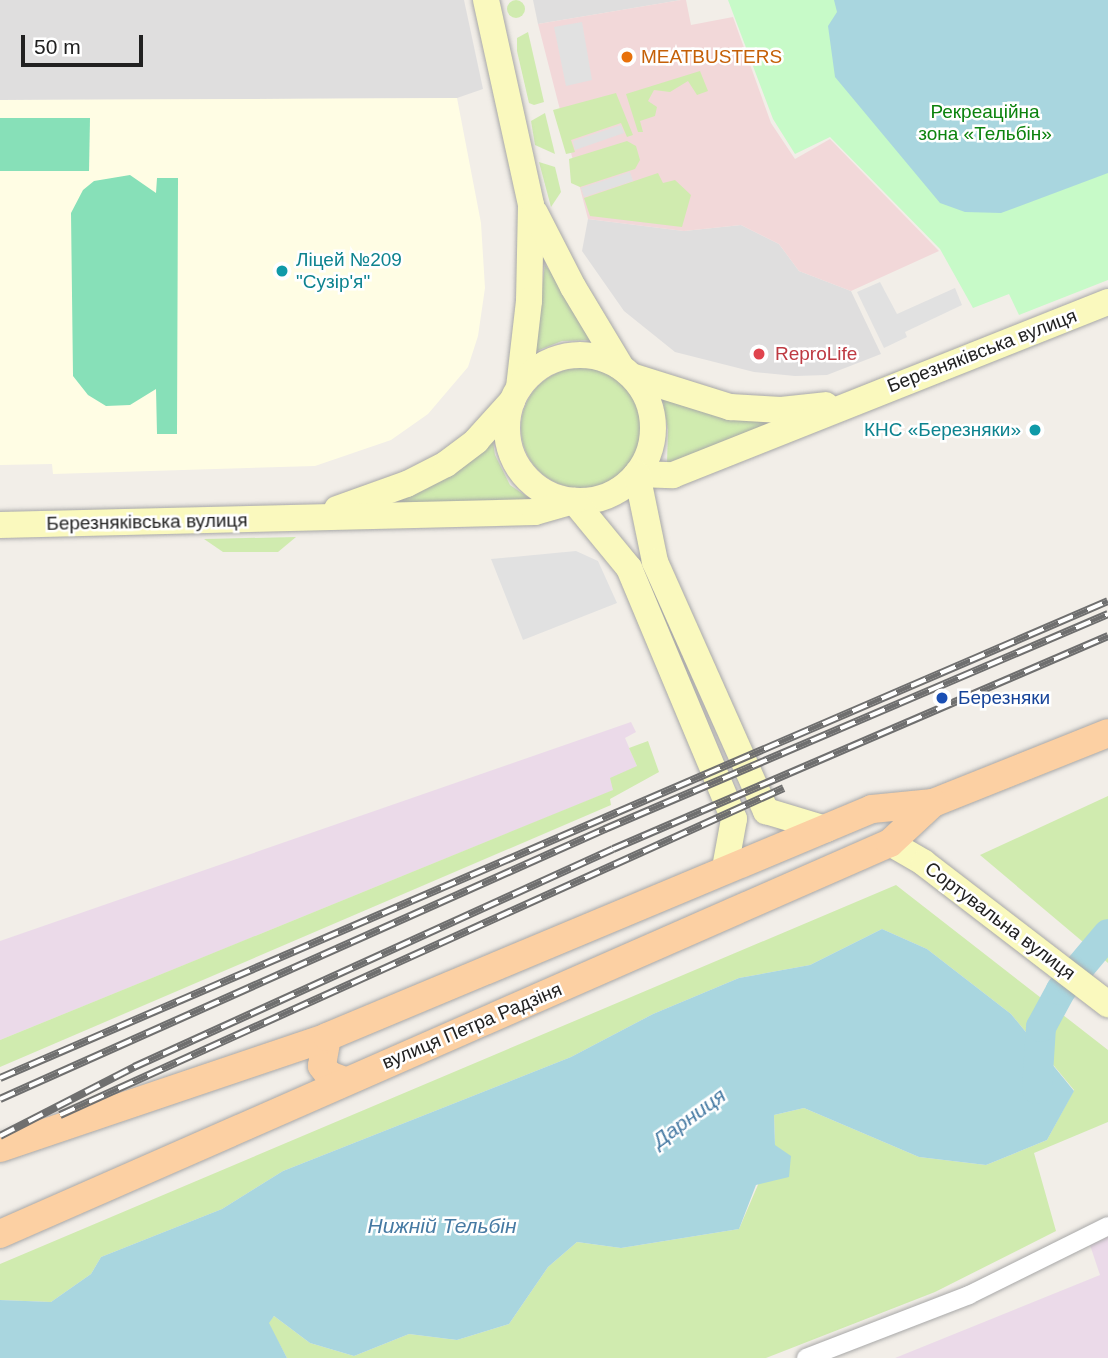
<!DOCTYPE html>
<html>
<head>
<meta charset="utf-8">
<style>
	body { margin:0 }
	#map { position:relative; width:1108px; height:1358px; overflow:hidden; background:#f2eee8; font-family:Helvetica,sans-serif }
	div>[style] { position:absolute }
	.residential>* { inset:0; background:#dfdede }
	.commercial>* { inset:0; background:#f2d8d9 }
	.industrial>* { inset:0; background:#ebdae9 }
	.education>* { inset:0; background:#fffde4 }
	.grass>* { inset:0; background:#d0ebaf }
	.round { border-radius:50% }
	.park>* { inset:0; background:#c7fac8 }
	.pitch>* { inset:0; background:#87e0b8 }
	.parking>* { inset:0; background:#e1e1e1 }
	.water>* { inset:0; background:#a9d6df }
	.river>* { height:30px; margin:-15px; padding:0 15px; transform-origin:15px; border-radius:15px; background:#a9d6df }
	.roads { filter:drop-shadow(0 0 2px #a8a8a8) drop-shadow(0 0 2px #a8a8a8) }
	.street>* { height:18px; margin:-9px; padding:0 9px; transform-origin:9px; border-radius:9px; background:#fff }
	.secondary>* { height:26px; margin:-13px; padding:0 13px; transform-origin:13px; border-radius:13px; background:#faf9be }
	.secondary>.ring { margin:-13px; padding:0; box-sizing:content-box; background:none; border:26px solid #faf9be; border-radius:50% }
	.primary>* { height:28px; margin:-14px; padding:0 14px; transform-origin:14px; border-radius:14px; background:#fcd0a3 }
	.rail>* { height:8px; margin-top:-4px; transform-origin:0; background:repeating-linear-gradient(90deg,#fff 0 16px,#6f6f6f 0 32px); box-sizing:border-box; border-block:2px solid #6f6f6f }
	.dots>* { width:19px; height:19px; translate:-50% -50%; box-sizing:border-box; border:4px solid #fff; border-radius:50% }
	span { translate:-50% -50%; white-space:nowrap; text-align:center; line-height:1.15; -webkit-text-stroke:5px #fff; paint-order:stroke }
	.food-label { font-size:19px; color:#c56008 }
	.left { translate:0 -50%; text-align:left }
	.park-label { font-size:19px; color:#0c830e }
	.culture-label { font-size:19px; color:#0d838f }
	.right { translate:-100% -50%; text-align:right }
	.street-label { font-size:19px; color:#212121 }
	.health-label { font-size:19px; color:#be3a42 }
	.transit-label { font-size:19px; color:#164399 }
	.water-label { font-size:21px; color:#467aa3; font-style:italic }
	.scale { position:absolute; left:21px; top:35px; width:122px; height:32px; box-sizing:border-box; border:4px solid #212121; border-top:0; padding-left:9px; font-size:21px; line-height:24px; white-space:nowrap; color:#212121; -webkit-text-stroke:5px #fff; paint-order:stroke }
</style>
</head>
<body>
<div id="map">
	<div class="residential">
		<i style="clip-path:polygon(0 0,464px 0,483px 89px,457px 98px,0 100px)"></i>
		<i style="clip-path:polygon(533px 0,681px 0,538px 24px)"></i>
		<i style="clip-path:polygon(588px 219px,684px 231px,741px 225px,779px 244px,799px 271px,851px 291px,881px 354px,827px 375px,795px 376px,754px 372px,675px 352px,624px 311px,582px 251px)"></i>
	</div>
	<div class="commercial">
		<i style="clip-path:polygon(681px 0,686px 0,691px 25px,733px 17px,771px 123px,795px 159px,830px 139px,939px 251px,851px 291px,799px 271px,779px 244px,741px 225px,684px 231px,588px 219px,538px 24px)"></i>
	</div>
	<div class="industrial">
		<i style="clip-path:polygon(631px 722px,636px 732px,625px 738px,637px 766px,614px 790px,0 1040px,0 941px)"></i>
		<i style="clip-path:polygon(1108px 1237px,1108px 1358px,895px 1358px,1100px 1275px,1090px 1245px)"></i>
	</div>
	<div class="education">
		<i style="clip-path:polygon(457px 98px,481px 223px,485px 288px,478px 336px,468px 367px,428px 414px,391px 440px,315px 466px,53px 474px,52px 464px,0 465px,0 100px)"></i>
	</div>
	<div class="grass">
		<i class="round" style="left:507px;top:0;width:18px;height:18px"></i>
		<i style="clip-path:polygon(528px 32px,544px 102px,534px 105px,529px 103px,517px 51px,517px 38px)"></i>
		<i style="clip-path:polygon(700px 71px,708px 91px,697px 95px,688px 81px,670px 92px,654px 90px,648px 101px,657px 107px,655px 116px,640px 121px,643px 132px,638px 132px,626px 94px)"></i>
		<i style="clip-path:polygon(616px 93px,633px 135px,627px 137px,621px 123px,571px 140px,575px 152px,566px 154px,553px 110px)"></i>
		<i style="clip-path:polygon(545px 113px,555px 154px,535px 145px,531px 121px)"></i>
		<i style="clip-path:polygon(627px 141px,636px 146px,640px 160px,635px 169px,580px 187px,571px 183px,569px 159px)"></i>
		<i style="clip-path:polygon(539px 162px,555px 167px,561px 192px,551px 207px)"></i>
		<i style="clip-path:polygon(658px 173px,663px 183px,675px 180px,691px 195px,682px 227px,590px 216px,584px 198px)"></i>
		<i style="clip-path:polygon(545px 265px,550px 271px,593px 340px,562px 341px,534px 352px)"></i>
		<i class="round" style="left:521px;top:368px;width:120px;height:120px"></i>
		<i style="clip-path:polygon(662px 396px,802px 416px,667px 463px,668px 430px)"></i>
		<i style="clip-path:polygon(492px 435px,495px 455px,510px 485px,536px 503px,378px 508px)"></i>
		<i style="clip-path:polygon(296px 537px,278px 552px,223px 552px,204px 539px)"></i>
		<i style="clip-path:polygon(648px 741px,659px 772px,610px 799px,611px 805px,0 1067px,0 1040px,613px 790px,610px 778px,637px 766px,629px 748px)"></i>
		<i style="clip-path:polygon(1108px 796px,1108px 963px,980px 855px)"></i>
		<i style="clip-path:polygon(896px 885px,1108px 1050px,1108px 1122px,1034px 1153px,1056px 1231px,935px 1292px,766px 1358px,287px 1358px,268px 1323px,274px 1316px,310px 1343px,354px 1356px,409px 1334px,457px 1340px,509px 1324px,548px 1267px,577px 1242px,621px 1248px,739px 1229px,775px 1145px,774px 1115px,804px 1108px,919px 1157px,986px 1165px,1047px 1140px,1074px 1090px,1011px 1014px,927px 949px,882px 929px,810px 965px,739px 978px,653px 1014px,571px 1057px,283px 1171px,222px 1209px,101px 1257px,91px 1274px,51px 1302px,0 1300px,0 1264px)"></i>
	</div>
	<div class="park">
		<i style="clip-path:polygon(728px 0,1108px 0,1108px 280px,1019px 315px,1009px 294px,973px 308px,940px 249px,830px 137px,795px 154px,773px 119px)"></i>
	</div>
	<div class="pitch">
		<i style="clip-path:polygon(0 118px,90px 118px,89px 171px,0 171px)"></i>
		<i style="clip-path:polygon(130px 175px,156px 193px,157px 178px,178px 178px,177px 434px,157px 434px,156px 389px,130px 405px,106px 406px,88px 395px,73px 376px,71px 213px,83px 190px,94px 181px)"></i>
	</div>
	<div class="parking">
		<i style="clip-path:polygon(582px 22px,592px 80px,566px 86px,554px 27px)"></i>
		<i style="clip-path:polygon(621px 125px,624px 133px,575px 150px,573px 141px)"></i>
		<i style="clip-path:polygon(630px 172px,633px 181px,584px 197px,581px 188px)"></i>
		<i style="clip-path:polygon(880px 282px,897px 314px,955px 288px,962px 305px,905px 332px,907px 337px,884px 348px,857px 292px)"></i>
		<i style="clip-path:polygon(576px 551px,598px 561px,617px 603px,523px 640px,491px 559px)"></i>
	</div>
	<div class="water">
		<i style="clip-path:polygon(834px 0,1108px 0,1108px 173px,1001px 213px,965px 212px,940px 203px,835px 77px,828px 26px,837px 12px)"></i>
		<i style="clip-path:polygon(882px 929px,927px 949px,1011px 1014px,1074px 1091px,1047px 1140px,986px 1165px,919px 1157px,804px 1108px,774px 1115px,775px 1145px,791px 1156px,789px 1177px,756px 1185px,739px 1229px,621px 1248px,577px 1242px,548px 1267px,509px 1324px,457px 1340px,409px 1334px,354px 1356px,310px 1343px,274px 1316px,269px 1323px,287px 1358px,0 1358px,0 1300px,51px 1302px,91px 1274px,101px 1257px,222px 1209px,283px 1171px,571px 1057px,653px 1014px,739px 978px,810px 965px)"></i>
	</div>
	<div class="river">
		<i style="left:1037px;top:1089px;width:62px;rotate:-86.3deg"></i>
		<i style="left:1041px;top:1027px;width:42px;rotate:-61.6deg"></i>
		<i style="left:1061px;top:990px;width:73px;rotate:-50deg"></i>
	</div>
	<div class="roads">
		<div class="street">
			<i style="left:806px;top:1358px;width:175px;rotate:-21.1deg"></i>
			<i style="left:969px;top:1295px;width:155px;rotate:-26.4deg"></i>
		</div>
		<div class="secondary">
			<i style="left:486px;top:0;width:210px;rotate:77.6deg"></i>
			<i style="left:531px;top:205px;width:96px;rotate:91.2deg"></i>
			<i style="left:529px;top:301px;width:87px;rotate:96.6deg"></i>
			<i style="left:535px;top:213px;width:83px;rotate:62.8deg"></i>
			<i style="left:573px;top:287px;width:93px;rotate:59deg"></i>
			<i class="ring" style="left:507px;top:355px;width:120px;height:120px"></i>
			<i style="left:634px;top:377px;width:101px;rotate:17.4deg"></i>
			<i style="left:730px;top:407px;width:51px;rotate:3.4deg"></i>
			<i style="left:781px;top:410px;width:45px;rotate:-6.3deg"></i>
			<i style="left:637px;top:474px;width:36px;rotate:2deg"></i>
			<i style="left:673px;top:475px;width:468px;rotate:-21.7deg"></i>
			<i style="left:637px;top:474px;width:90px;rotate:78.4deg"></i>
			<i style="left:655px;top:562px;width:273px;rotate:66deg"></i>
			<i style="left:766px;top:811px;width:63px;rotate:16.7deg"></i>
			<i style="left:574px;top:501px;width:87px;rotate:50.6deg"></i>
			<i style="left:629px;top:568px;width:272px;rotate:67.3deg"></i>
			<i style="left:734px;top:819px;width:50px;rotate:100.4deg"></i>
			<i style="left:337px;top:509px;width:74px;rotate:-19.7deg"></i>
			<i style="left:407px;top:484px;width:44px;rotate:-27.1deg"></i>
			<i style="left:446px;top:464px;width:38px;rotate:-37deg"></i>
			<i style="left:476px;top:441px;width:54px;rotate:-48deg"></i>
			<i style="left:0;top:525px;width:535px;rotate:-1.39deg"></i>
			<i style="left:535px;top:512px;width:41px;rotate:-15.8deg"></i>
			<i style="left:890px;top:843px;width:39px;rotate:30deg"></i>
			<i style="left:924px;top:863px;width:232px;rotate:37.5deg"></i>
		</div>
		<div class="primary">
			<i style="left:327px;top:1037px;width:29px;rotate:100deg"></i>
			<i style="left:322px;top:1066px;width:11px;rotate:52deg"></i>
			<i style="left:329px;top:1075px;width:17px;rotate:21deg"></i>
			<i style="left:0;top:1148px;width:345px;rotate:-18.7deg"></i>
			<i style="left:327px;top:1037px;width:591px;rotate:-22.7deg"></i>
			<i style="left:872px;top:809px;width:61px;rotate:-5.6deg"></i>
			<i style="left:933px;top:803px;width:188px;rotate:-21.8deg"></i>
			<i style="left:0;top:1234px;width:972px;rotate:-23.72deg"></i>
			<i style="left:890px;top:843px;width:59px;rotate:-42.9deg"></i>
		</div>
	</div>
	<div class="rail">
		<i style="left:0;top:1078px;width:1206px;rotate:-23.29deg"></i>
		<i style="left:0;top:1099px;width:663px;rotate:-24.05deg"></i>
		<i style="left:605px;top:829px;width:547px;rotate:-23.14deg"></i>
		<i style="left:60px;top:1115px;width:794px;rotate:-24.31deg"></i>
		<i style="left:0;top:1136px;width:151px;rotate:-27.2deg"></i>
		<i style="left:134px;top:1067px;width:526px;rotate:-24.47deg"></i>
		<i style="left:613px;top:849px;width:539px;rotate:-23.28deg"></i>
	</div>
	<div class="dots">
		<i style="left:627px;top:57px;background:#e8710a"></i>
		<i style="left:282px;top:271px;background:#0f9aa8"></i>
		<i style="left:759px;top:354px;background:#e0444e"></i>
		<i style="left:1035px;top:430px;background:#0f9aa8"></i>
		<i style="left:942px;top:698px;background:#1a4fb4"></i>
	</div>
	<div class="food-label">
		<span class="left" style="left:641px;top:57px">MEATBUSTERS</span>
	</div>
	<div class="park-label">
		<span style="left:985px;top:123px">Рекреаційна<br>зона «Тельбін»</span>
	</div>
	<div class="culture-label">
		<span class="left" style="left:296px;top:271px">Ліцей №209<br>"Сузір'я"</span>
		<span class="right" style="left:1021px;top:430px">КНС «Березняки»</span>
	</div>
	<div class="street-label">
		<span style="left:982px;top:351px;rotate:-21deg">Березняківська вулиця</span>
		<span style="left:147px;top:522px;rotate:-1deg">Березняківська вулиця</span>
		<span style="left:1000px;top:921px;rotate:37deg">Сортувальна вулиця</span>
		<span style="left:472px;top:1026px;rotate:-23deg">вулиця Петра Радзіня</span>
	</div>
	<div class="health-label">
		<span class="left" style="left:775px;top:354px">ReproLife</span>
	</div>
	<div class="transit-label">
		<span class="left" style="left:958px;top:698px">Березняки</span>
	</div>
	<div class="water-label">
		<span style="left:689px;top:1118px;rotate:-36deg">Дарниця</span>
		<span style="left:442px;top:1226px">Нижній Тельбін</span>
	</div>
	<div class="scale">50 m</div>
</div>
</body>
</html>
